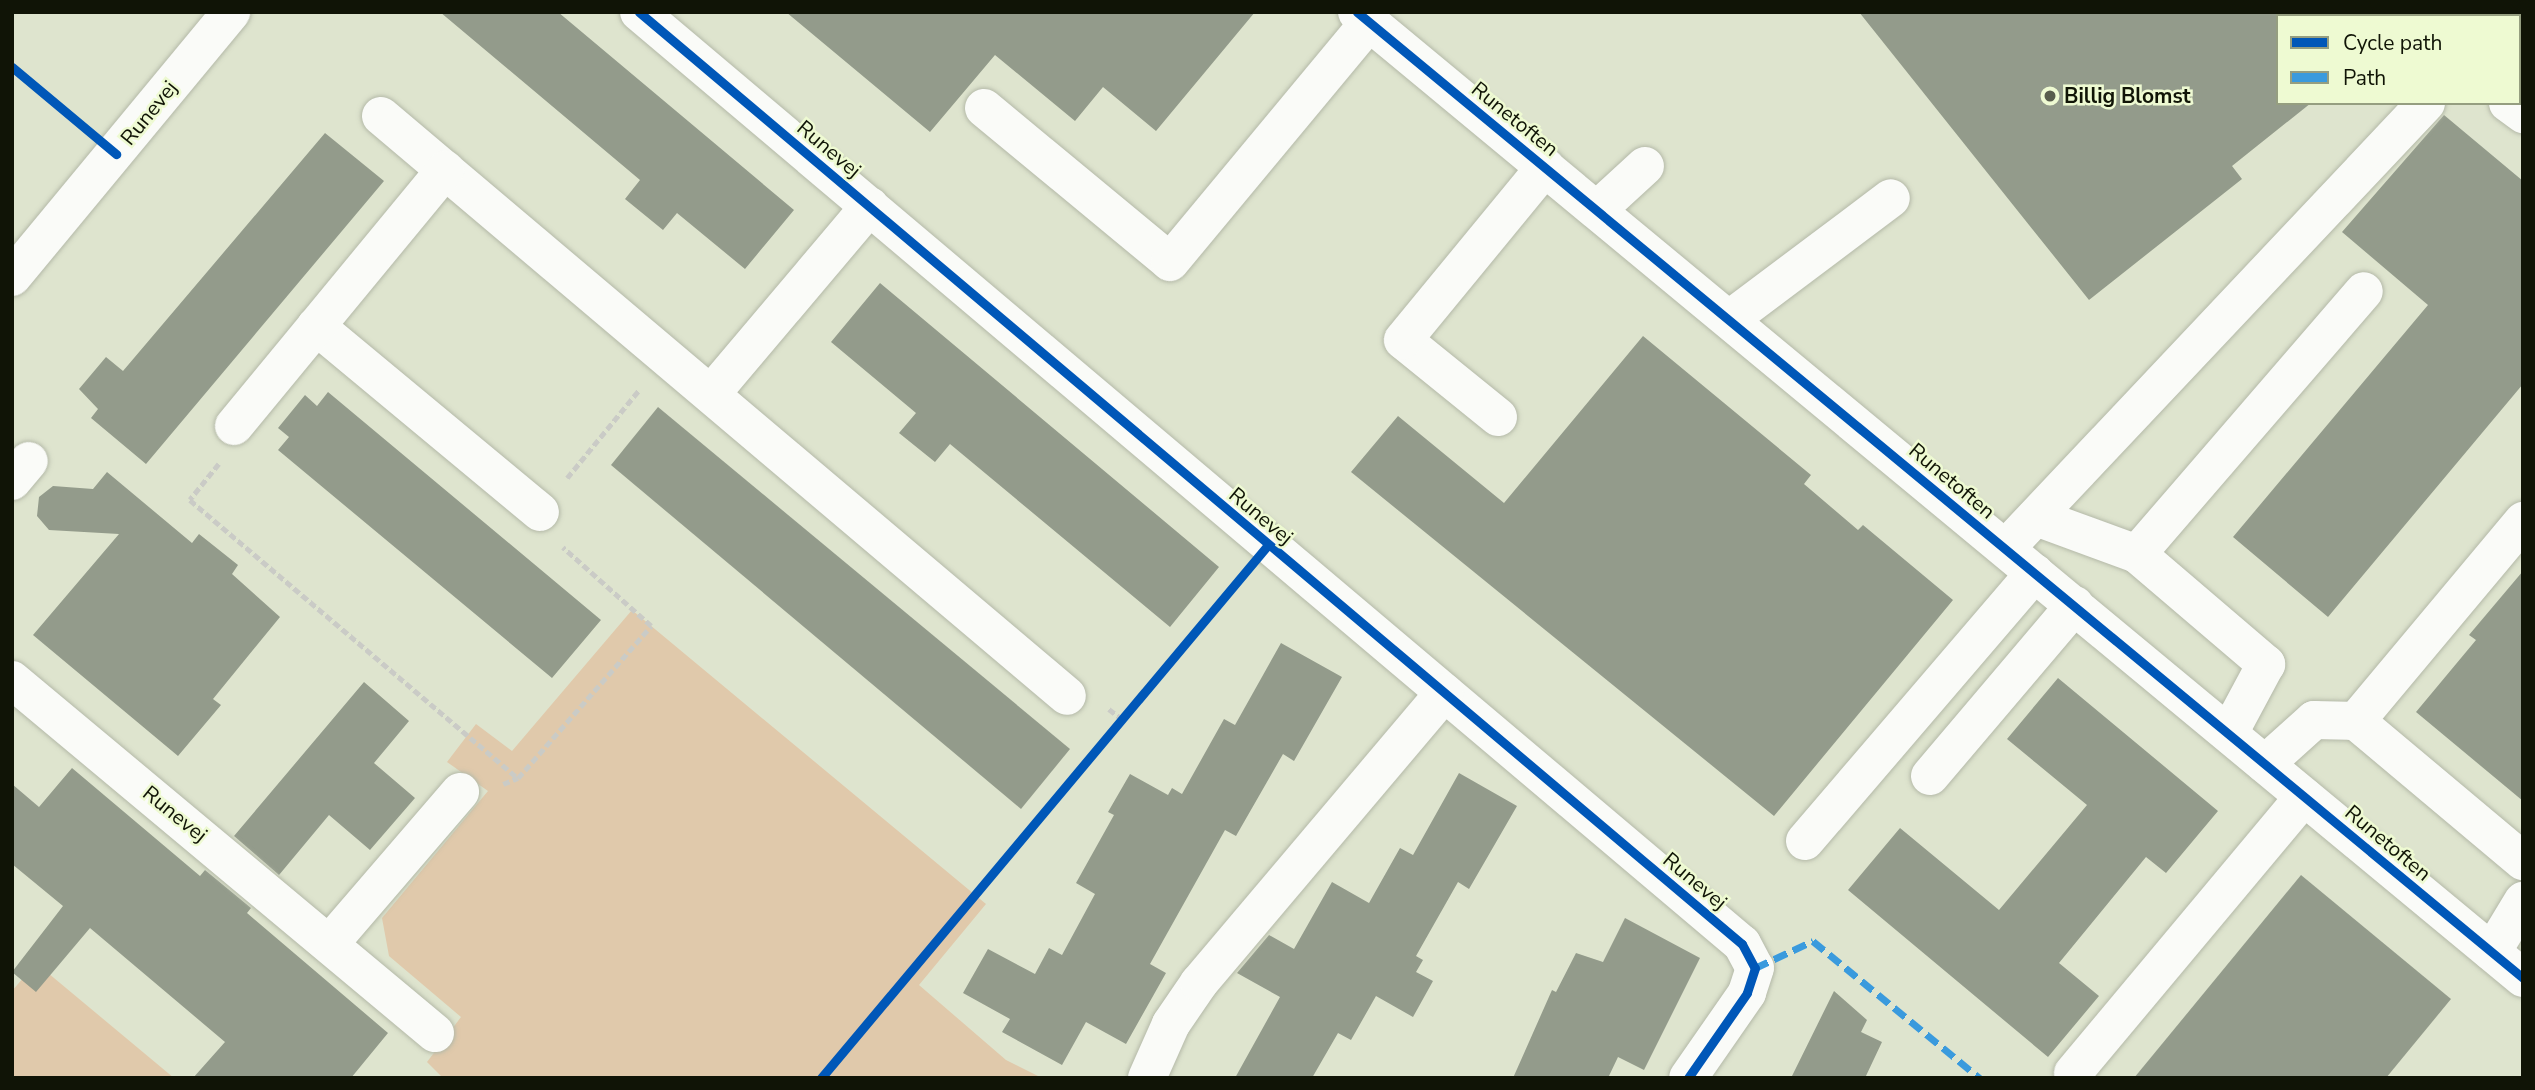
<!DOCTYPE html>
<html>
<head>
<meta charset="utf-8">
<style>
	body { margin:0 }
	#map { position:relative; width:2535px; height:1090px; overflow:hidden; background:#dee4ce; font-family:"Nunito Sans",sans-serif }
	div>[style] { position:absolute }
	.green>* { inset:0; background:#e0c9ab }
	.building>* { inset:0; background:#939b8b }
	.path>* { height:4.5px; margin-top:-2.25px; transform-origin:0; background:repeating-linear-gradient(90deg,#cacbc6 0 7px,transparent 0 10.5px) }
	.roads { filter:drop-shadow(0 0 2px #b4b9a8) drop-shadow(0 0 2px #b4b9a8) }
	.minor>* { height:38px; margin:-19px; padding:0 19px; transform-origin:19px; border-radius:19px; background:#fafbf8 }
	.quiet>* { height:7px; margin-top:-3.5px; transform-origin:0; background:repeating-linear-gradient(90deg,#3a9add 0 14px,transparent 0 21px) }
	.cycleway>* { height:9px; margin:-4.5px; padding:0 4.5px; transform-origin:4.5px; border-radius:4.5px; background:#0057b8 }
	.dots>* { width:19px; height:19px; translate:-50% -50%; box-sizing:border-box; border:4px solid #eefad2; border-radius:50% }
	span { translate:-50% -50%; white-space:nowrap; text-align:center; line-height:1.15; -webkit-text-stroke:5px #eefad2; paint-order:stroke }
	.poi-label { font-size:21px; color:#101406; font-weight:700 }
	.left { translate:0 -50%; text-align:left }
	.street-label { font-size:21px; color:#101406 }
	.frame { position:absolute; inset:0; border:14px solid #101406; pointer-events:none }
	.legend { position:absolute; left:2276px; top:14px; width:245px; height:91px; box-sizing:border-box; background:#eefad2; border:2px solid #959e80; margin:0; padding:9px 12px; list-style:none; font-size:21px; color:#101406 }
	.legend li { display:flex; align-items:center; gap:14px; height:35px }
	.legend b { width:35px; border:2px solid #959e80 }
</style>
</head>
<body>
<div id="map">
	<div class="green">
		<i style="clip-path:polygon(632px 610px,986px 904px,919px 985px,1006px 1060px,1042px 1078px,443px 1078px,427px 1062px,461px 1017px,389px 956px,382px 918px,488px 791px,447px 762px,476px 724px,512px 751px)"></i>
		<i style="clip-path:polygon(36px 963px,174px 1078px,12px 1078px,12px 991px)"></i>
	</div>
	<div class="building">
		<i style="clip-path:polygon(440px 12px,558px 12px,794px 210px,745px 269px,677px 213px,663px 230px,625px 199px,640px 180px)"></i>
		<i style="clip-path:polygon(786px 12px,1255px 12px,1156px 131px,1103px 87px,1075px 121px,995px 55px,930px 132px)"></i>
		<i style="clip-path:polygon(1859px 12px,2278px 12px,2278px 103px,2311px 103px,2232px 166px,2242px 179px,2089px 300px)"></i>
		<i style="clip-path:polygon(2444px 115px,2523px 181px,2523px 384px,2328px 617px,2233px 537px,2428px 305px,2342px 232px)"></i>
		<i style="clip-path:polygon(325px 133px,384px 181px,146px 464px,91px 418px,98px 409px,79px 389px,106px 357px,123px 371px)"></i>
		<i style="clip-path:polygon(880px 283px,1219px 567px,1170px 627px,950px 444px,935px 462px,899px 433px,916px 413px,831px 342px)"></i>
		<i style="clip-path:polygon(1643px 336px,1811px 475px,1804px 484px,1858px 530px,1863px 525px,1953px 600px,1774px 816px,1351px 472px,1398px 416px,1504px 503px)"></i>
		<i style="clip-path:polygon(328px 392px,601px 620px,552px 678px,278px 450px,289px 437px,278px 428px,305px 395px,317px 406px)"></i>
		<i style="clip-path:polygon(658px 407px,1070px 749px,1021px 809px,611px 465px)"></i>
		<i style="clip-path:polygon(107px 472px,192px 543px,199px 534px,238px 565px,232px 574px,280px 617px,213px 699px,221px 705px,178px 756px,33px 635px,119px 534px,49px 530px,37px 516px,39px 497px,53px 486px,93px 489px)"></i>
		<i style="clip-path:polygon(2523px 571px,2523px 801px,2416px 712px,2476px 640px,2469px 635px)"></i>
		<i style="clip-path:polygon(1281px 643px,1342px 677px,1294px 761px,1283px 754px,1236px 836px,1225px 830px,1150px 964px,1166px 973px,1126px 1044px,1086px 1022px,1062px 1065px,1002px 1032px,1010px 1019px,963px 993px,988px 949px,1035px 974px,1049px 948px,1062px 955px,1095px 894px,1076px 883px,1114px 815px,1108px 812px,1130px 774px,1168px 795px,1172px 788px,1182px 794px,1224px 719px,1235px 725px)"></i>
		<i style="clip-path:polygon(2058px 678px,2218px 811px,2166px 873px,2146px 857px,2059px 963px,2099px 996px,2048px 1057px,1848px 890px,1900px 828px,1999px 910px,2087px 805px,2007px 739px)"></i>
		<i style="clip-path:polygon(364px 682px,409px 721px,374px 763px,415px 798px,370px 850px,329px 815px,279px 875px,234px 836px)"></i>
		<i style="clip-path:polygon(72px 768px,200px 876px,205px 870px,251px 908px,247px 913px,388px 1033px,351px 1078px,193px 1078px,225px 1042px,90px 928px,36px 992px,12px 972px,63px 906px,12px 864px,12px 784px,39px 807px)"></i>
		<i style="clip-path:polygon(1459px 773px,1517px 806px,1469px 889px,1458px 882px,1416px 956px,1423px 960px,1416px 972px,1433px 981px,1413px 1017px,1376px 996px,1351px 1040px,1338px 1033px,1312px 1078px,1235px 1078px,1280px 997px,1237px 973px,1269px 935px,1294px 949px,1332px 882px,1369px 903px,1400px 848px,1413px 855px)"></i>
		<i style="clip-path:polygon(2301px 875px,2451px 999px,2386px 1078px,2134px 1078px)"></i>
		<i style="clip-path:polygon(1625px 918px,1700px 958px,1644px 1070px,1618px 1057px,1608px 1078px,1513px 1078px,1552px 990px,1556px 992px,1576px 953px,1603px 962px)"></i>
		<i style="clip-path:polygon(1834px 991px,1867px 1020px,1861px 1032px,1882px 1042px,1865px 1078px,1791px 1078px)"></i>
	</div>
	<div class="path">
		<i style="left:219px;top:464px;width:46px;rotate:128.9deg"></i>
		<i style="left:190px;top:500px;width:430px;rotate:40.3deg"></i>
		<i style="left:518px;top:778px;width:202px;rotate:-48.8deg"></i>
		<i style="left:651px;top:626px;width:118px;rotate:-138.4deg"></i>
		<i style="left:567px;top:478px;width:114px;rotate:-50.7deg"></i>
		<i style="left:1109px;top:709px;width:16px;rotate:38deg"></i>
		<i style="left:503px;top:784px;width:16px;rotate:-22deg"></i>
	</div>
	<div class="roads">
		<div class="minor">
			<i style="left:639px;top:12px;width:1444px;rotate:40.2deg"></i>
			<i style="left:1742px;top:944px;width:27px;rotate:62deg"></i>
			<i style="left:1755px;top:968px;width:26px;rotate:108deg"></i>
			<i style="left:1747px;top:993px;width:103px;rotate:124.8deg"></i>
			<i style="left:1357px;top:12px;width:1514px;rotate:39.64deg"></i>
			<i style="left:2508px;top:103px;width:19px;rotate:36deg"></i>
			<i style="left:984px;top:108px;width:241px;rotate:39.6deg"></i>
			<i style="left:1170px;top:262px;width:312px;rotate:-50.3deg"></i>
			<i style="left:381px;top:116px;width:898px;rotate:40.21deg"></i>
			<i style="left:1597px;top:210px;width:65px;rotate:-42.5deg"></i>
			<i style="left:12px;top:277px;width:344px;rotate:-50.4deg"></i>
			<i style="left:1730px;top:319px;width:201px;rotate:-36.9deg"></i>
			<i style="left:316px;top:326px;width:291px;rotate:39.7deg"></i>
			<i style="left:711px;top:394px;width:246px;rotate:-49.8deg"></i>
			<i style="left:1498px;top:417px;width:122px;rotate:-141deg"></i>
			<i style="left:1403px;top:340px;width:224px;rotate:-50.6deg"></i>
			<i style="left:234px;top:426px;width:332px;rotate:-50.5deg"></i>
			<i style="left:12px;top:481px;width:26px;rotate:-50deg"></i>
			<i style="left:2036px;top:517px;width:108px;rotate:20.1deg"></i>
			<i style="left:2137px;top:554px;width:170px;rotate:40.5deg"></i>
			<i style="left:2266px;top:664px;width:78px;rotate:118.2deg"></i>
			<i style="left:2006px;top:548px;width:612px;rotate:-46.66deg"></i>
			<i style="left:2137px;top:554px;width:347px;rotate:-49.2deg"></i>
			<i style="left:12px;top:680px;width:551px;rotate:39.85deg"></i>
			<i style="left:2356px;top:721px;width:261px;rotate:-50.1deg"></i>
			<i style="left:2265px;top:764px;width:66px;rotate:-41.9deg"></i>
			<i style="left:2314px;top:720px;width:42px;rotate:1.4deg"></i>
			<i style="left:2356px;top:721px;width:218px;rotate:40deg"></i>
			<i style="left:1930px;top:776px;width:224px;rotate:-49.7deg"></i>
			<i style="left:1805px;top:841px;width:353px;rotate:-49.4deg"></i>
			<i style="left:331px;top:942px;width:198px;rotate:-49.3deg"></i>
			<i style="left:2492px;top:952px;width:60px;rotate:-58.7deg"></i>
			<i style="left:2073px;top:1073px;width:360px;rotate:-50.1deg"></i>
			<i style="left:1147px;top:1078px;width:59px;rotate:-66deg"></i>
			<i style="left:1171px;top:1024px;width:50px;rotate:-55.7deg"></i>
			<i style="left:1199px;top:983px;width:380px;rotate:-49.8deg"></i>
		</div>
	</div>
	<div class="quiet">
		<i style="left:1755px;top:968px;width:64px;rotate:-25deg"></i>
		<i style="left:1813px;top:941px;width:216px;rotate:39.4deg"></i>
	</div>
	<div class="cycleway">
		<i style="left:639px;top:12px;width:1444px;rotate:40.2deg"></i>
		<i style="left:1742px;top:944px;width:27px;rotate:62deg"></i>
		<i style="left:1755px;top:968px;width:26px;rotate:108deg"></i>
		<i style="left:1747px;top:993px;width:103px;rotate:124.8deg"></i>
		<i style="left:1357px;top:12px;width:1514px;rotate:39.64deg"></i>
		<i style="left:12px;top:67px;width:136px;rotate:39.9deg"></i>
		<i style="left:821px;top:1078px;width:696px;rotate:-50.02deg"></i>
	</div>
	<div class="dots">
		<i style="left:2050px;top:96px;background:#585d4c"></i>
	</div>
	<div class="poi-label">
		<span class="left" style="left:2064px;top:96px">Billig Blomst</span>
	</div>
	<div class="street-label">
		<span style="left:149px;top:113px;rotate:-51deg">Runevej</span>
		<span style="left:1515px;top:119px;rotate:39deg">Runetoften</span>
		<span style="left:829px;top:149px;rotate:40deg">Runevej</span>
		<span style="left:1952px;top:481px;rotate:40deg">Runetoften</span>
		<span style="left:1261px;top:516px;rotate:40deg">Runevej</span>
		<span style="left:175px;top:814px;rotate:39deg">Runevej</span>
		<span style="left:2388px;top:843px;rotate:40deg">Runetoften</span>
		<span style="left:1695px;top:881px;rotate:40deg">Runevej</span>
	</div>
	<div class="frame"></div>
	<ul class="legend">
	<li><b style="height:9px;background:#0057b8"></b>Cycle path</li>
	<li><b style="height:9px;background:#3a9add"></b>Path</li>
	</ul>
</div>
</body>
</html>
